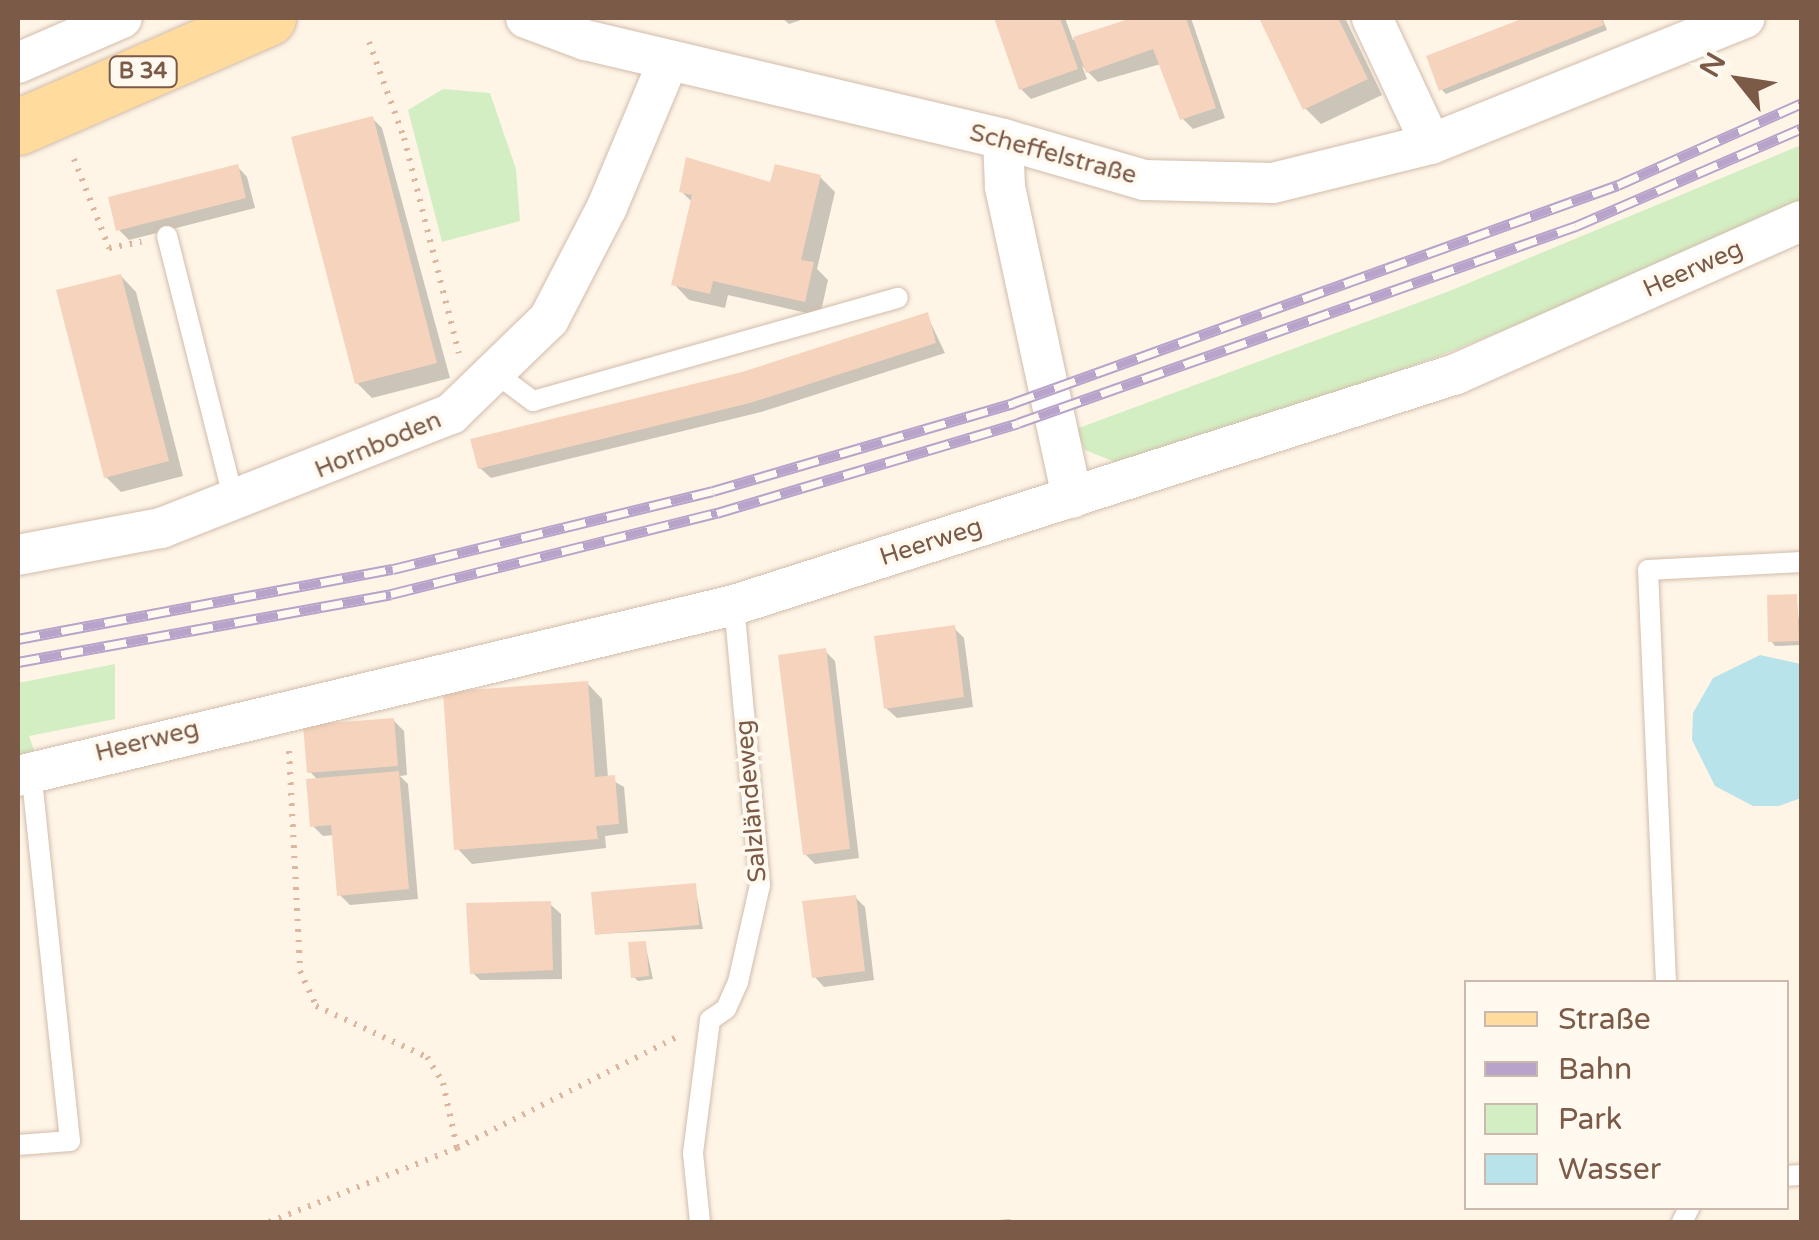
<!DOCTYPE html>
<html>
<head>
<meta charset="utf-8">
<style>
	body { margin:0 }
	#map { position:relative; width:1819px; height:1240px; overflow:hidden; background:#fef5e7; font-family:"Varela Round",sans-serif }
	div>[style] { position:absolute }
	.green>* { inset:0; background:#d4eec3 }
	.water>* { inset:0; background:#b9e3ea }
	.shadow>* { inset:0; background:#0003 }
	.building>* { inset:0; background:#f6d3bc }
	.path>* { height:6px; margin-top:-3px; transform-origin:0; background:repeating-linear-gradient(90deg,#dcb69e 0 2.5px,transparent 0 10.5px) }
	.roads { filter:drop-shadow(0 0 2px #d2bcab) drop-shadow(0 0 2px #d2bcab) }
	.lane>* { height:20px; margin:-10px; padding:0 10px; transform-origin:10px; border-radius:10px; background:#fff }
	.street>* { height:40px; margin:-20px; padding:0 20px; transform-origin:20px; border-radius:20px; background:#fff }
	.primary>* { height:55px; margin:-27.5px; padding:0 27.5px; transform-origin:27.5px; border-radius:27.5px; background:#ffdb9d }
	.rail>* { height:11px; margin-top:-5.5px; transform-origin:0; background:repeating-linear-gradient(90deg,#fff9ef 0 22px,#b8a3ca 0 44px); box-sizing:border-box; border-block:2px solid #b8a3ca }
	span { translate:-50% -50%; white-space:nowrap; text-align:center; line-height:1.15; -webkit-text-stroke:8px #fff9ef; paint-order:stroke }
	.shield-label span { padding:2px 8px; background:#fff9ef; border:2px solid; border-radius:8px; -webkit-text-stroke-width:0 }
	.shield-label { font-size:22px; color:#7b5a48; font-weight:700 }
	.street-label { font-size:25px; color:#7b5a48 }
	.frame { position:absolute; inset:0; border:20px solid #7b5a48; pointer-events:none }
	.legend { position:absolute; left:1464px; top:980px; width:325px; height:230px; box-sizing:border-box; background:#fff9ef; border:2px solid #cab9ac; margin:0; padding:12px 18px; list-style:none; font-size:30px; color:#7b5a48 }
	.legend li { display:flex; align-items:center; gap:20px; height:50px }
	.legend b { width:50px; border:2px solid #cab9ac }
	.north { position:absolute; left:1689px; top:30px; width:100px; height:100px; -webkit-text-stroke:8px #fff9ef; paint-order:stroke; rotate:300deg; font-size:28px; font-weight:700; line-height:40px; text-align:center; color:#7b5a48 }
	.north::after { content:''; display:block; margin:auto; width:35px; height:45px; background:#7b5a48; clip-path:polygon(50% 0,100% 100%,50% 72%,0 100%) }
</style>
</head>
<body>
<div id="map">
	<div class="green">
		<i style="clip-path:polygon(443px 89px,490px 93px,516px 169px,520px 221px,442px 242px,408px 110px)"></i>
		<i style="clip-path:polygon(1801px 145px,1801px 210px,1437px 357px,1125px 466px,1085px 450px,1076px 429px,1447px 292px)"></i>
		<i style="clip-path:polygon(115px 664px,115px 719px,29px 736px,34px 750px,18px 757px,18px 683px)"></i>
	</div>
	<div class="water">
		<i style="clip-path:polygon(1760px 655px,1801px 664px,1801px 798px,1779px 806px,1753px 806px,1715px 786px,1692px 740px,1693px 713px,1713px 678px)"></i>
	</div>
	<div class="shadow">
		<i style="clip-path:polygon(782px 18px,807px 18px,789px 24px)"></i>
		<i style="clip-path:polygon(996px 18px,1065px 18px,1073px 40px,1140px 18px,1191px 18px,1225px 118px,1193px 129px,1183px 119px,1164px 63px,1098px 82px,1082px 66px,1087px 79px,1031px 99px,1021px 89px)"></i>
		<i style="clip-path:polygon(1262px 18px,1345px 18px,1382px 95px,1321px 124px,1305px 108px)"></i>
		<i style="clip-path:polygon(1531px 18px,1602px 18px,1607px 30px,1446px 94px,1441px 89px,1429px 58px)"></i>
		<i style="clip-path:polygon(372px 118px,382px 128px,450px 378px,372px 398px,357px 383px)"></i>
		<i style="clip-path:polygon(237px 166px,247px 177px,255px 208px,129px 240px,119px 230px)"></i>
		<i style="clip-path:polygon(820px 177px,835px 192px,817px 269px,828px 280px,820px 316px,728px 295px,725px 308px,689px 300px,674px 284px,692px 202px,681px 191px)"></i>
		<i style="clip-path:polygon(121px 276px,136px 292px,183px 476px,121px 492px,106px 477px)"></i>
		<i style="clip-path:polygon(927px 315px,945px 353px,761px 412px,491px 478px,480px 468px)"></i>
		<i style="clip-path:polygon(1796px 597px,1802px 645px,1775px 646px,1771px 641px)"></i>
		<i style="clip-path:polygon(954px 628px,964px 638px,973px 707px,897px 718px,886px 708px)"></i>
		<i style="clip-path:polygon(825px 651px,835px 661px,859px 858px,815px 864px,805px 854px)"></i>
		<i style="clip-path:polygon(587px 683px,602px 699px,608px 778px,624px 787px,628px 833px,605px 836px,606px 848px,472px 864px,457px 848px)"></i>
		<i style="clip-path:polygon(393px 720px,404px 731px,407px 775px,400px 776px,408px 784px,418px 899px,350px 905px,340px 895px,334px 835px,323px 836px,313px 826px,318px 780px,310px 772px)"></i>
		<i style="clip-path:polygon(695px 886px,703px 929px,597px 934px)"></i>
		<i style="clip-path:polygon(855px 897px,865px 907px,874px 980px,824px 987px,814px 976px)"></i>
		<i style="clip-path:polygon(550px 904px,561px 914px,562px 979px,480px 980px,470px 970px)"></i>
		<i style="clip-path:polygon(645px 943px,653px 979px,638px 981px,634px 977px)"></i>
		<i style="clip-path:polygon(1010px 1219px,1013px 1222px,972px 1222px)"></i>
	</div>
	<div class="building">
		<i style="clip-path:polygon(994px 18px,1060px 18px,1078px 69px,1019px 90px)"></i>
		<i style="clip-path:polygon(1132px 18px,1186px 18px,1216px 108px,1180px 120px,1153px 49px,1086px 73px,1073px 37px)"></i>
		<i style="clip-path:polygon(1259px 18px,1338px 18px,1368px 79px,1303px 110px)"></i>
		<i style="clip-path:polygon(1524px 18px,1601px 18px,1604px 25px,1439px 91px,1426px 56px)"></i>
		<i style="clip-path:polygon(373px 116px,437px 363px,355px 384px,291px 137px)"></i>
		<i style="clip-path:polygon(686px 157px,770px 182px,775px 164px,821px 175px,801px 260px,814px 262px,805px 302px,713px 281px,710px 294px,671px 285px,692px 195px,679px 192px)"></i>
		<i style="clip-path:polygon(238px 164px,246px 198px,116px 231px,108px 197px)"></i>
		<i style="clip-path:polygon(121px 274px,169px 461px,104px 478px,56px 290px)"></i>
		<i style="clip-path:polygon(928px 312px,936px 343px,750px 403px,478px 469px,470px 439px,742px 372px)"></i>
		<i style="clip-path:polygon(1797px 594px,1799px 641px,1768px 642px,1767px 595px)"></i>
		<i style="clip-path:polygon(955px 625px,964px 697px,884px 709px,874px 636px)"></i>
		<i style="clip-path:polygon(826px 648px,850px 849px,803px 855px,778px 655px)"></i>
		<i style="clip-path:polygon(588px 681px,595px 777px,615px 775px,619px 824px,596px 826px,598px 839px,454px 850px,443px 692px)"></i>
		<i style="clip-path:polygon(394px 718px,398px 766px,307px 773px,303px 725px)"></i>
		<i style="clip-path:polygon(399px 771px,409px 889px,337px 896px,331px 825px,310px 827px,306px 779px)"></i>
		<i style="clip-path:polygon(696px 883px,699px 925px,595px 935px,591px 892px)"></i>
		<i style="clip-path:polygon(856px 895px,865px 971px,812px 978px,802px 901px)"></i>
		<i style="clip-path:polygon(551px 901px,553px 970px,470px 974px,466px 903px)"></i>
		<i style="clip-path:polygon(646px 941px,649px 976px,631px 978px,628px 942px)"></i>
	</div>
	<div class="path">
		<i style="left:369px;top:42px;width:102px;rotate:70deg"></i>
		<i style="left:404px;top:138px;width:222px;rotate:75.7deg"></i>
		<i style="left:74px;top:159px;width:96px;rotate:68.5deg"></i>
		<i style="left:109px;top:248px;width:33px;rotate:-11deg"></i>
		<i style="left:289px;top:751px;width:220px;rotate:87.1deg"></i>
		<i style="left:300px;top:971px;width:38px;rotate:65deg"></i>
		<i style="left:316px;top:1006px;width:122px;rotate:24.7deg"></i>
		<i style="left:427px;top:1057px;width:31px;rotate:58deg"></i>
		<i style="left:443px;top:1083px;width:66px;rotate:77.8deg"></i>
		<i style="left:269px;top:1222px;width:202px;rotate:-21.5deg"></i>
		<i style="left:457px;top:1148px;width:246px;rotate:-26.8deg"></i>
	</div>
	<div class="roads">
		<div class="lane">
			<i style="left:167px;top:236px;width:273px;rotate:75.8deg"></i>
			<i style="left:494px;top:372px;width:49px;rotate:36.6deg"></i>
			<i style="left:533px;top:401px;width:379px;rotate:-15.8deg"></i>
			<i style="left:1666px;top:982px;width:412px;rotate:-92.5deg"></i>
			<i style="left:1648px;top:570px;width:154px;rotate:-3deg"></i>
			<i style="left:18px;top:1145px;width:52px;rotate:-4.4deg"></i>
			<i style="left:70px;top:1141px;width:374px;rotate:-96deg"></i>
			<i style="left:1786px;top:1176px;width:16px;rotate:-4deg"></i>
			<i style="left:700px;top:1222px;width:69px;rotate:-95.8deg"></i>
			<i style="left:693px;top:1153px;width:134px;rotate:-82.7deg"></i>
			<i style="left:710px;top:1020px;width:19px;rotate:-35deg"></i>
			<i style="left:726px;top:1009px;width:30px;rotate:-66deg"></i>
			<i style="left:738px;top:982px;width:99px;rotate:-77.2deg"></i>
			<i style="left:760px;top:885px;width:281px;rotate:-95.3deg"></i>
			<i style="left:1682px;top:1222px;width:16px;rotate:-63deg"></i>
		</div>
		<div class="street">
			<i style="left:526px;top:18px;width:63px;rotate:20.4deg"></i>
			<i style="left:585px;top:40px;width:430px;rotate:13.3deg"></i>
			<i style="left:1003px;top:139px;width:147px;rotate:16.2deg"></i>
			<i style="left:1144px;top:180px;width:129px;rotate:1.3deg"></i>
			<i style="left:1273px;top:183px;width:163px;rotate:-13.9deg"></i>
			<i style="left:1431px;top:144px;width:338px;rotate:-21.9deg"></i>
			<i style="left:1372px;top:18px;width:139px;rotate:64.9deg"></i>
			<i style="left:18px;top:63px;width:113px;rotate:-23.4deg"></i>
			<i style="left:1003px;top:139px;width:48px;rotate:87.6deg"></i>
			<i style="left:1005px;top:187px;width:318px;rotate:77.8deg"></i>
			<i style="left:18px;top:555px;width:146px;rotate:-10.7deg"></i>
			<i style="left:161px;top:528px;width:312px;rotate:-21.5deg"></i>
			<i style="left:451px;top:414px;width:136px;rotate:-44.1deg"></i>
			<i style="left:549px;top:319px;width:126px;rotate:-62.6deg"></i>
			<i style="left:607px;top:207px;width:157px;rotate:-67.2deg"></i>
			<i style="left:18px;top:776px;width:736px;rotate:-13.43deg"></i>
			<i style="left:734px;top:605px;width:758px;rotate:-17.74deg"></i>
			<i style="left:1456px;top:374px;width:378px;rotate:-23.9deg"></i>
		</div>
		<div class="primary">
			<i style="left:18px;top:127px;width:273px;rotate:-23.6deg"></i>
		</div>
	</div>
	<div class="rail">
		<i style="left:18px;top:639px;width:381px;rotate:-10.6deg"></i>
		<i style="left:393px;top:569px;width:329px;rotate:-13.7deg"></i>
		<i style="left:713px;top:491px;width:313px;rotate:-16.3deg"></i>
		<i style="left:1013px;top:403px;width:643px;rotate:-19.82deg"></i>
		<i style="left:1618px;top:185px;width:201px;rotate:-24deg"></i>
		<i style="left:18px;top:662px;width:379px;rotate:-10.3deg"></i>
		<i style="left:391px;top:594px;width:336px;rotate:-14deg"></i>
		<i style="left:717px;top:513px;width:314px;rotate:-16.6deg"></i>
		<i style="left:1018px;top:423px;width:592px;rotate:-19.45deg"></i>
		<i style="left:1576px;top:226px;width:246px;rotate:-23.4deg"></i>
	</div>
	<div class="shield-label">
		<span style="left:143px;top:72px">B 34</span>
	</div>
	<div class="street-label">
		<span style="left:1053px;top:154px;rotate:15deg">Scheffelstraße</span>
		<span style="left:1693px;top:269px;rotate:-24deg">Heerweg</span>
		<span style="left:378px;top:445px;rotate:-23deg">Hornboden</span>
		<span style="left:931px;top:542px;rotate:-18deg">Heerweg</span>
		<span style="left:147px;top:741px;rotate:-14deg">Heerweg</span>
		<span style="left:751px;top:801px;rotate:-95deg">Salzländeweg</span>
	</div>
	<div class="frame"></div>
	<ul class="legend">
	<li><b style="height:12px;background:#ffdb9d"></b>Straße</li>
	<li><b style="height:12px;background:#b8a3ca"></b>Bahn</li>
	<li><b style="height:28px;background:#d4eec3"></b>Park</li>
	<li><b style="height:28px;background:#b9e3ea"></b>Wasser</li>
	</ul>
	<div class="north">N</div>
</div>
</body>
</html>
